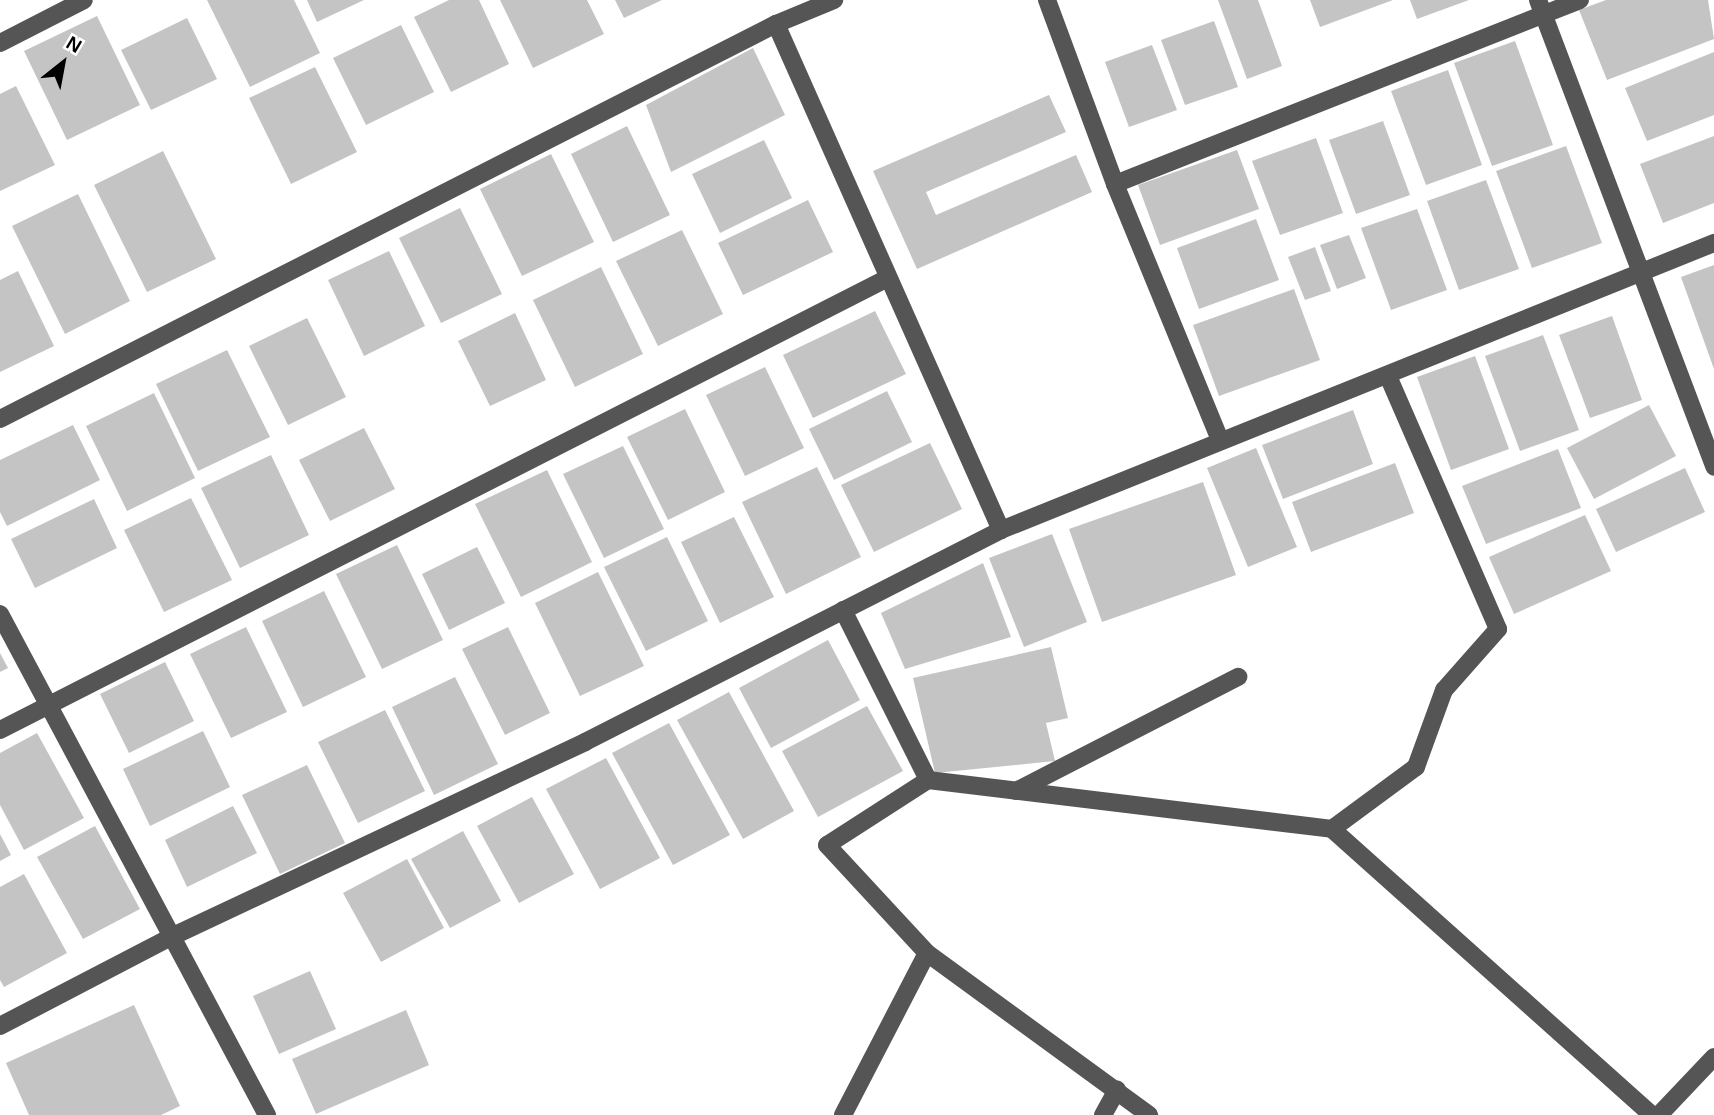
<!DOCTYPE html>
<html>
<head>
<meta charset="utf-8">
<style>
	body { margin:0 }
	#map { position:relative; width:1714px; height:1115px; overflow:hidden; background:#fff; font-family:Helvetica,sans-serif }
	div>[style] { position:absolute }
	.building>* { inset:0; background:#c4c4c4 }
	.minor>* { height:18px; margin:-9px; padding:0 9px; transform-origin:9px; border-radius:9px; background:#555 }
	span { translate:-50% -50%; white-space:nowrap; text-align:center; line-height:1.15; -webkit-text-stroke:5px #fff; paint-order:stroke }
	.north { position:absolute; left:28px; top:28px; width:70px; height:70px; -webkit-text-stroke:5px #fff; paint-order:stroke; rotate:31deg; font-size:19px; font-weight:700; line-height:28px; text-align:center; color:#000 }
	.north::after { content:''; display:block; margin:auto; width:24px; height:32px; background:#000; clip-path:polygon(50% 0,100% 100%,50% 72%,0 100%) }
</style>
</head>
<body>
<div id="map">
	<div class="building">
		<i style="clip-path:polygon(207px 0,294px 0,320px 53px,250px 87px)"></i>
		<i style="clip-path:polygon(307px 0,364px 0,317px 22px)"></i>
		<i style="clip-path:polygon(449px 0,479px 0,509px 64px,451px 92px,414px 17px)"></i>
		<i style="clip-path:polygon(500px 0,587px 0,604px 34px,533px 68px)"></i>
		<i style="clip-path:polygon(615px 0,662px 0,624px 18px)"></i>
		<i style="clip-path:polygon(1218px 0,1258px 0,1282px 66px,1247px 79px)"></i>
		<i style="clip-path:polygon(1310px 0,1393px 0,1320px 27px)"></i>
		<i style="clip-path:polygon(1410px 0,1469px 0,1417px 19px)"></i>
		<i style="clip-path:polygon(1606px 0,1708px 0,1714px 39px,1607px 80px,1579px 10px)"></i>
		<i style="clip-path:polygon(97px 16px,140px 105px,67px 140px,24px 51px)"></i>
		<i style="clip-path:polygon(187px 18px,217px 79px,151px 110px,121px 50px)"></i>
		<i style="clip-path:polygon(1214px 21px,1238px 87px,1185px 105px,1161px 40px)"></i>
		<i style="clip-path:polygon(401px 25px,434px 92px,366px 125px,333px 58px)"></i>
		<i style="clip-path:polygon(1515px 41px,1553px 145px,1492px 166px,1454px 63px)"></i>
		<i style="clip-path:polygon(1152px 45px,1177px 110px,1129px 127px,1105px 62px)"></i>
		<i style="clip-path:polygon(753px 48px,785px 115px,671px 172px,646px 105px)"></i>
		<i style="clip-path:polygon(1714px 52px,1714px 115px,1647px 141px,1625px 88px)"></i>
		<i style="clip-path:polygon(315px 67px,357px 152px,291px 184px,249px 98px)"></i>
		<i style="clip-path:polygon(1448px 70px,1482px 165px,1426px 185px,1391px 91px)"></i>
		<i style="clip-path:polygon(16px 86px,55px 165px,0 191px,0 94px)"></i>
		<i style="clip-path:polygon(1049px 95px,1066px 132px,926px 192px,936px 215px,1076px 155px,1092px 192px,917px 269px,873px 171px)"></i>
		<i style="clip-path:polygon(1383px 121px,1410px 195px,1356px 214px,1329px 140px)"></i>
		<i style="clip-path:polygon(627px 126px,670px 215px,613px 242px,571px 154px)"></i>
		<i style="clip-path:polygon(1714px 136px,1714px 203px,1663px 223px,1640px 164px)"></i>
		<i style="clip-path:polygon(1316px 138px,1343px 213px,1280px 235px,1252px 161px)"></i>
		<i style="clip-path:polygon(764px 140px,792px 198px,720px 233px,692px 174px)"></i>
		<i style="clip-path:polygon(1566px 146px,1602px 243px,1532px 268px,1496px 171px)"></i>
		<i style="clip-path:polygon(1237px 150px,1259px 209px,1160px 245px,1138px 185px)"></i>
		<i style="clip-path:polygon(163px 151px,216px 259px,147px 292px,94px 185px)"></i>
		<i style="clip-path:polygon(551px 154px,594px 242px,522px 276px,480px 189px)"></i>
		<i style="clip-path:polygon(1486px 180px,1519px 269px,1459px 290px,1427px 201px)"></i>
		<i style="clip-path:polygon(78px 194px,130px 301px,65px 334px,12px 226px)"></i>
		<i style="clip-path:polygon(808px 200px,833px 252px,743px 295px,718px 243px)"></i>
		<i style="clip-path:polygon(460px 208px,502px 294px,441px 323px,399px 238px)"></i>
		<i style="clip-path:polygon(1417px 209px,1447px 290px,1391px 310px,1361px 228px)"></i>
		<i style="clip-path:polygon(1256px 219px,1279px 280px,1199px 309px,1177px 248px)"></i>
		<i style="clip-path:polygon(682px 230px,723px 314px,658px 346px,616px 261px)"></i>
		<i style="clip-path:polygon(1349px 235px,1366px 278px,1337px 289px,1320px 245px)"></i>
		<i style="clip-path:polygon(1315px 247px,1331px 291px,1305px 300px,1288px 257px)"></i>
		<i style="clip-path:polygon(389px 251px,425px 326px,364px 356px,328px 280px)"></i>
		<i style="clip-path:polygon(1714px 265px,1714px 369px,1681px 277px)"></i>
		<i style="clip-path:polygon(601px 267px,643px 354px,575px 387px,533px 300px)"></i>
		<i style="clip-path:polygon(18px 271px,54px 346px,0 372px,0 280px)"></i>
		<i style="clip-path:polygon(1294px 289px,1320px 360px,1219px 396px,1193px 325px)"></i>
		<i style="clip-path:polygon(875px 311px,906px 374px,813px 418px,783px 355px)"></i>
		<i style="clip-path:polygon(515px 313px,546px 380px,490px 406px,458px 341px)"></i>
		<i style="clip-path:polygon(1612px 316px,1642px 400px,1590px 418px,1559px 335px)"></i>
		<i style="clip-path:polygon(307px 318px,346px 397px,288px 425px,249px 346px)"></i>
		<i style="clip-path:polygon(1543px 335px,1579px 430px,1520px 451px,1485px 356px)"></i>
		<i style="clip-path:polygon(227px 350px,270px 437px,198px 471px,156px 384px)"></i>
		<i style="clip-path:polygon(1475px 356px,1509px 449px,1451px 470px,1417px 377px)"></i>
		<i style="clip-path:polygon(765px 367px,804px 448px,745px 476px,706px 395px)"></i>
		<i style="clip-path:polygon(887px 391px,912px 442px,834px 480px,809px 429px)"></i>
		<i style="clip-path:polygon(154px 393px,195px 478px,127px 511px,86px 426px)"></i>
		<i style="clip-path:polygon(1649px 405px,1676px 456px,1594px 499px,1567px 448px)"></i>
		<i style="clip-path:polygon(685px 409px,725px 492px,668px 520px,627px 437px)"></i>
		<i style="clip-path:polygon(1353px 410px,1373px 464px,1283px 499px,1262px 445px)"></i>
		<i style="clip-path:polygon(73px 425px,100px 480px,7px 526px,0 512px,0 460px)"></i>
		<i style="clip-path:polygon(364px 428px,395px 489px,330px 521px,299px 460px)"></i>
		<i style="clip-path:polygon(930px 443px,962px 509px,874px 552px,841px 485px)"></i>
		<i style="clip-path:polygon(623px 446px,664px 529px,604px 558px,563px 474px)"></i>
		<i style="clip-path:polygon(1256px 448px,1297px 547px,1248px 567px,1207px 468px)"></i>
		<i style="clip-path:polygon(1558px 449px,1581px 508px,1486px 544px,1462px 486px)"></i>
		<i style="clip-path:polygon(271px 455px,309px 535px,240px 568px,201px 488px)"></i>
		<i style="clip-path:polygon(1395px 463px,1414px 513px,1311px 552px,1292px 502px)"></i>
		<i style="clip-path:polygon(817px 467px,861px 557px,786px 594px,742px 502px)"></i>
		<i style="clip-path:polygon(1685px 468px,1705px 512px,1616px 552px,1596px 509px)"></i>
		<i style="clip-path:polygon(547px 470px,592px 562px,521px 597px,475px 504px)"></i>
		<i style="clip-path:polygon(1203px 482px,1236px 575px,1102px 622px,1069px 529px)"></i>
		<i style="clip-path:polygon(191px 498px,232px 580px,164px 612px,124px 530px)"></i>
		<i style="clip-path:polygon(94px 499px,117px 548px,35px 588px,11px 539px)"></i>
		<i style="clip-path:polygon(1585px 515px,1611px 571px,1514px 614px,1489px 557px)"></i>
		<i style="clip-path:polygon(734px 517px,774px 597px,720px 623px,681px 542px)"></i>
		<i style="clip-path:polygon(1052px 534px,1087px 622px,1024px 647px,989px 558px)"></i>
		<i style="clip-path:polygon(667px 537px,708px 621px,646px 651px,604px 567px)"></i>
		<i style="clip-path:polygon(397px 545px,443px 640px,382px 669px,336px 574px)"></i>
		<i style="clip-path:polygon(477px 547px,505px 603px,449px 630px,422px 574px)"></i>
		<i style="clip-path:polygon(983px 563px,1011px 637px,905px 669px,881px 613px)"></i>
		<i style="clip-path:polygon(598px 572px,644px 666px,580px 696px,535px 603px)"></i>
		<i style="clip-path:polygon(324px 591px,366px 677px,303px 707px,262px 621px)"></i>
		<i style="clip-path:polygon(246px 627px,287px 712px,231px 738px,190px 654px)"></i>
		<i style="clip-path:polygon(508px 627px,550px 713px,505px 735px,462px 649px)"></i>
		<i style="clip-path:polygon(828px 640px,860px 700px,771px 748px,739px 688px)"></i>
		<i style="clip-path:polygon(1051px 647px,1068px 718px,1046px 723px,1055px 761px,935px 773px,913px 678px)"></i>
		<i style="clip-path:polygon(0 653px,8px 668px,0 672px)"></i>
		<i style="clip-path:polygon(165px 662px,194px 721px,129px 753px,100px 694px)"></i>
		<i style="clip-path:polygon(455px 677px,498px 764px,434px 795px,392px 707px)"></i>
		<i style="clip-path:polygon(729px 692px,794px 811px,743px 839px,677px 720px)"></i>
		<i style="clip-path:polygon(867px 706px,903px 771px,818px 817px,782px 751px)"></i>
		<i style="clip-path:polygon(385px 710px,425px 791px,358px 823px,318px 742px)"></i>
		<i style="clip-path:polygon(669px 723px,730px 835px,673px 865px,612px 753px)"></i>
		<i style="clip-path:polygon(203px 731px,230px 787px,150px 826px,123px 769px)"></i>
		<i style="clip-path:polygon(37px 733px,84px 818px,24px 850px,0 805px,0 753px)"></i>
		<i style="clip-path:polygon(606px 758px,660px 858px,600px 889px,546px 789px)"></i>
		<i style="clip-path:polygon(307px 765px,345px 843px,280px 874px,242px 795px)"></i>
		<i style="clip-path:polygon(532px 797px,574px 874px,519px 903px,477px 826px)"></i>
		<i style="clip-path:polygon(233px 806px,257px 853px,187px 887px,165px 840px)"></i>
		<i style="clip-path:polygon(95px 826px,140px 909px,83px 939px,37px 857px)"></i>
		<i style="clip-path:polygon(463px 831px,501px 901px,450px 928px,411px 859px)"></i>
		<i style="clip-path:polygon(0 834px,11px 855px,0 861px)"></i>
		<i style="clip-path:polygon(407px 859px,444px 928px,381px 962px,343px 893px)"></i>
		<i style="clip-path:polygon(24px 874px,67px 953px,4px 987px,0 980px,0 887px)"></i>
		<i style="clip-path:polygon(310px 971px,336px 1029px,279px 1054px,253px 996px)"></i>
		<i style="clip-path:polygon(134px 1005px,180px 1106px,161px 1115px,29px 1115px,6px 1063px)"></i>
		<i style="clip-path:polygon(406px 1010px,429px 1065px,316px 1114px,292px 1059px)"></i>
	</div>
	<div class="minor">
		<i style="left:1047px;top:0;width:196px;rotate:69.7deg"></i>
		<i style="left:1115px;top:184px;width:277px;rotate:67.7deg"></i>
		<i style="left:1538px;top:0;width:499px;rotate:69.3deg"></i>
		<i style="left:776px;top:24px;width:554px;rotate:66.03deg"></i>
		<i style="left:0;top:43px;width:94px;rotate:-27.1deg"></i>
		<i style="left:1115px;top:184px;width:500px;rotate:-21.59deg"></i>
		<i style="left:1388px;top:376px;width:276px;rotate:66.5deg"></i>
		<i style="left:1498px;top:629px;width:81px;rotate:131.5deg"></i>
		<i style="left:1444px;top:690px;width:82px;rotate:110deg"></i>
		<i style="left:1416px;top:767px;width:104px;rotate:143.6deg"></i>
		<i style="left:1332px;top:829px;width:429px;rotate:41.8deg"></i>
		<i style="left:0;top:419px;width:871px;rotate:-26.98deg"></i>
		<i style="left:776px;top:24px;width:63px;rotate:-22.5deg"></i>
		<i style="left:843px;top:610px;width:190px;rotate:63.4deg"></i>
		<i style="left:928px;top:780px;width:120px;rotate:147.2deg"></i>
		<i style="left:827px;top:845px;width:147px;rotate:47.2deg"></i>
		<i style="left:927px;top:953px;width:275px;rotate:36.1deg"></i>
		<i style="left:0;top:614px;width:568px;rotate:61.95deg"></i>
		<i style="left:0;top:730px;width:994px;rotate:-26.98deg"></i>
		<i style="left:928px;top:780px;width:407px;rotate:6.9deg"></i>
		<i style="left:1016px;top:791px;width:250px;rotate:-27.2deg"></i>
		<i style="left:0;top:1026px;width:193px;rotate:-27.5deg"></i>
		<i style="left:171px;top:937px;width:458px;rotate:-25.2deg"></i>
		<i style="left:585px;top:742px;width:467px;rotate:-27deg"></i>
		<i style="left:1001px;top:530px;width:769px;rotate:-21.93deg"></i>
		<i style="left:843px;top:1115px;width:182px;rotate:-62.6deg"></i>
		<i style="left:1103px;top:1115px;width:29px;rotate:-61deg"></i>
		<i style="left:1659px;top:1115px;width:80px;rotate:-46.5deg"></i>
	</div>
	<div class="north">N</div>
</div>
</body>
</html>
